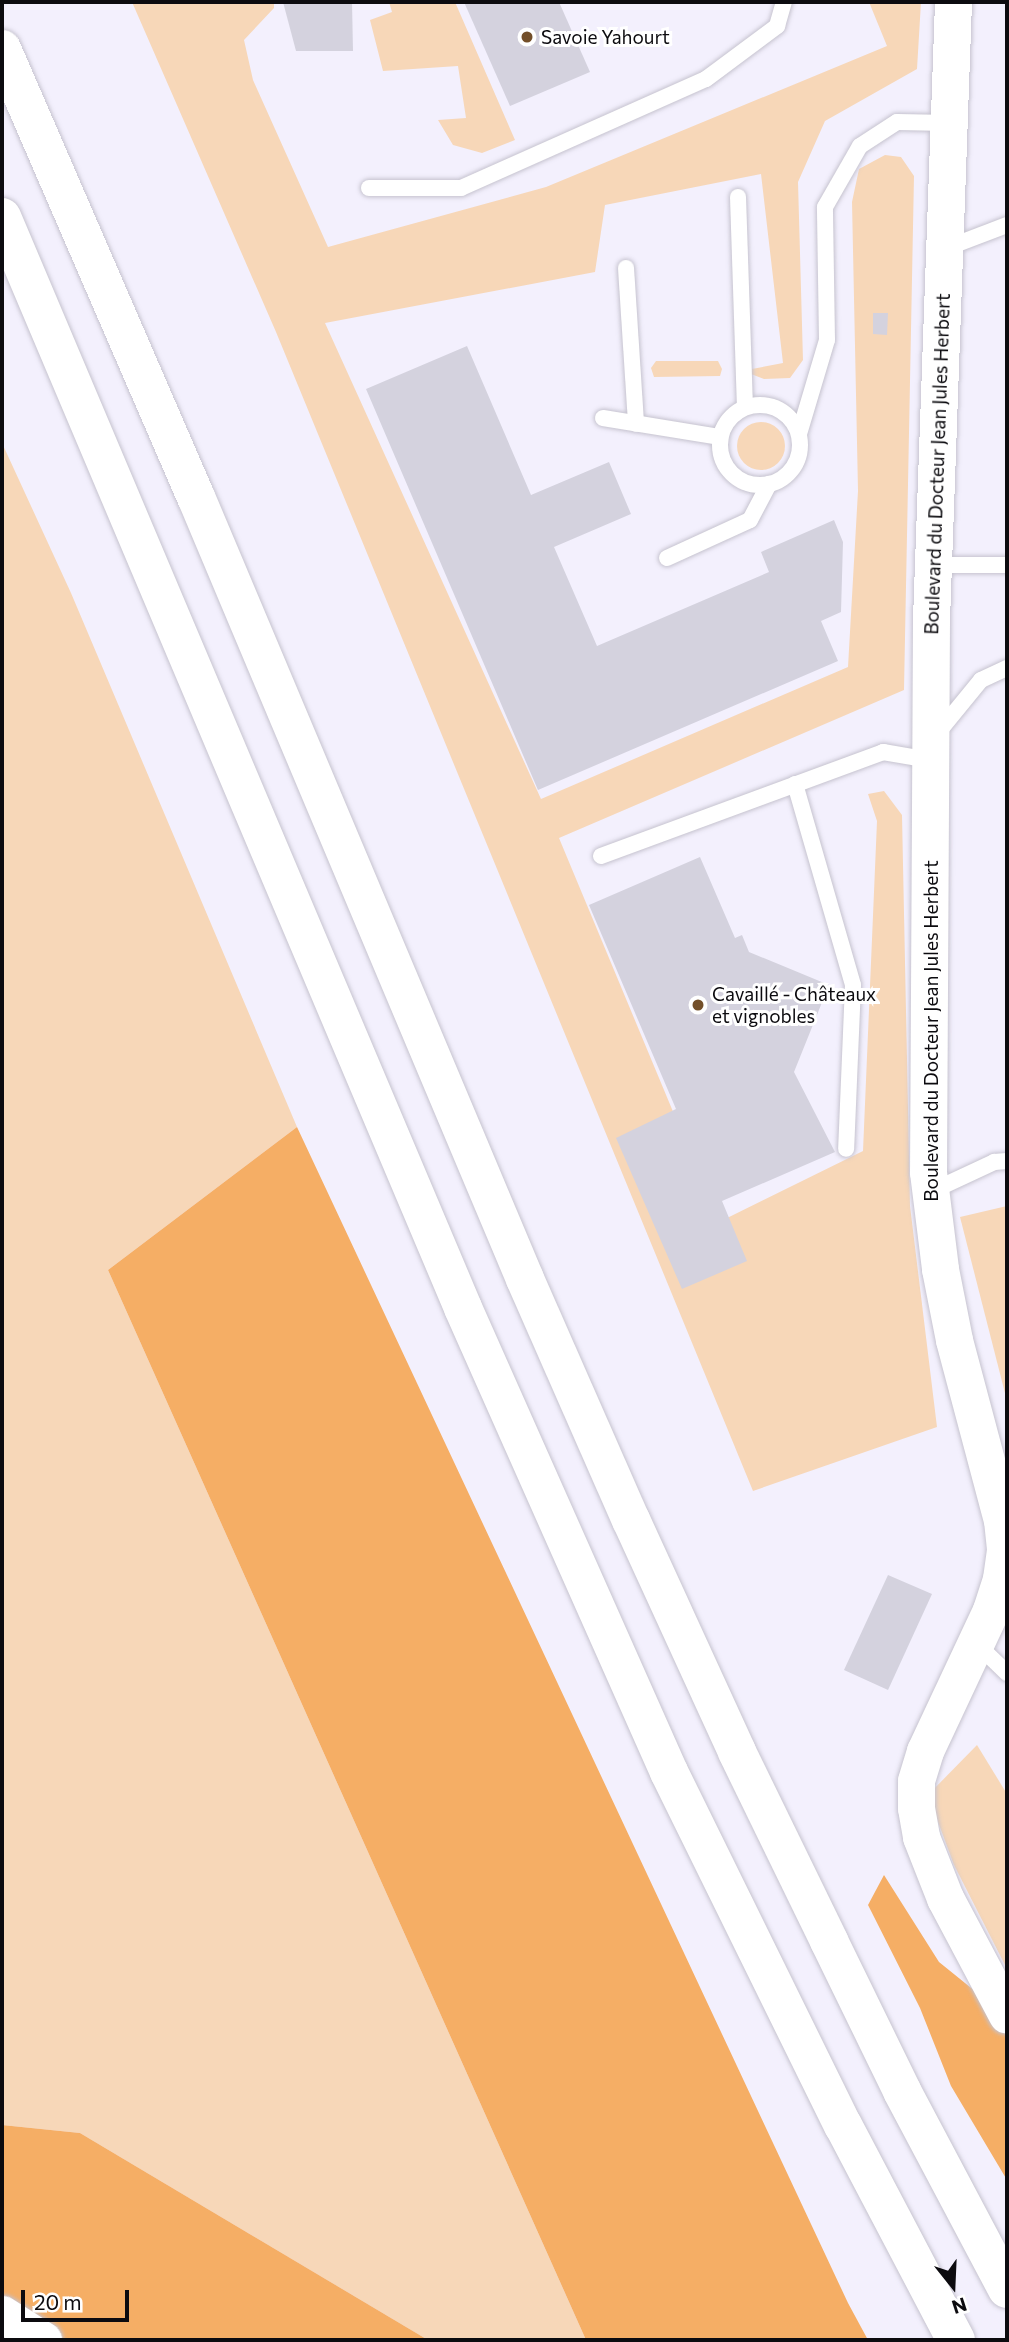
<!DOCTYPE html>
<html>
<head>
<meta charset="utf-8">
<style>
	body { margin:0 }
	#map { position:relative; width:1009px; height:2342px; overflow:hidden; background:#f3f0fd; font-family:Commissioner,sans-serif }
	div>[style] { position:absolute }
	.green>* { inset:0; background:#f7d7b8 }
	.round { border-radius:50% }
	.forest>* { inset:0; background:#f5ae65 }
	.building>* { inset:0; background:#d4d2de }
	.roads { filter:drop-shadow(0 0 2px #c6c3cf) drop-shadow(0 0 2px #c6c3cf) }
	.service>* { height:16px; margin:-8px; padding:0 8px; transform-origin:8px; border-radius:8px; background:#fff }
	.service>.ring { margin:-8px; padding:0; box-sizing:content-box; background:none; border:16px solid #fff; border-radius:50% }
	.tertiary>* { height:37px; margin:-18.5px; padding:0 18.5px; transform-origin:18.5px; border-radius:18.5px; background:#fff }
	.motorway>* { height:38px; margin:-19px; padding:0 19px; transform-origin:19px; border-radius:19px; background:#fff }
	.dots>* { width:19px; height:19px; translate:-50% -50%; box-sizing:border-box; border:4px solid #fff; border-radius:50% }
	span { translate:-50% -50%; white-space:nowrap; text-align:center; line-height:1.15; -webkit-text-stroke:6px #fff; paint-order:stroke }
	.poi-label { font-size:19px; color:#0c0b0f }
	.left { translate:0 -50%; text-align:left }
	.street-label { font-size:19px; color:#0c0b0f }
	.frame { position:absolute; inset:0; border:4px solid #0c0b0f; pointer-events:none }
	.north { position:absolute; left:918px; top:2251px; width:70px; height:70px; -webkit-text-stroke:5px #fff; paint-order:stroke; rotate:162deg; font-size:19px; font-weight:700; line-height:28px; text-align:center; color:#0c0b0f }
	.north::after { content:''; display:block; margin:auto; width:24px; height:32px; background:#0c0b0f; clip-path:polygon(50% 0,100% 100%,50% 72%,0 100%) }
	.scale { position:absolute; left:21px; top:2290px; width:108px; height:32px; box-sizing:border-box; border:4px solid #0c0b0f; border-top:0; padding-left:9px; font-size:21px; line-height:24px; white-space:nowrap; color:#0c0b0f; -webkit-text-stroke:5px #fff; paint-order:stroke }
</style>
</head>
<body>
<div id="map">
	<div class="green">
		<i style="clip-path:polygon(132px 2px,274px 2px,274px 8px,244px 40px,253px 80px,328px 247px,546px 187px,887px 46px,869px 2px,921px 2px,917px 69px,825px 121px,798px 182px,803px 360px,790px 378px,764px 379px,751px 374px,752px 369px,783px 363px,761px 174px,605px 205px,595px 272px,325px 323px,541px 799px,848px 667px,858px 491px,852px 202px,859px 169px,885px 155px,901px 157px,914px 176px,904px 690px,559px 838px,719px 1222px,863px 1151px,877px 821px,868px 794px,884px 791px,902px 815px,910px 1206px,937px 1427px,753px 1491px,276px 332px)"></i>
		<i style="clip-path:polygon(389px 2px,455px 2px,515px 140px,482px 153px,453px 145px,438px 120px,466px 118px,458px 66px,383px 71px,370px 20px,392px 12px)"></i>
		<i style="clip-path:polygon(656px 361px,718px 361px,722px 369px,720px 376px,654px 377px,651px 368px)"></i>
		<i class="round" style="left:737px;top:422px;width:48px;height:48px"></i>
		<i style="clip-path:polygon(2px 443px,71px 593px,297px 1127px,108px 1270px,586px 2340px,428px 2340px,80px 2133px,2px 2125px)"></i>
		<i style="clip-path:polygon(1007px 1206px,1007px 1401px,960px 1217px)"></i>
		<i style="clip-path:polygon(977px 1745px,1007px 1794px,1007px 1969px,954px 1865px,928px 1795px)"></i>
	</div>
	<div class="forest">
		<i style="clip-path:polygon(297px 1127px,848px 2303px,868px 2340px,586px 2340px,108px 1270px)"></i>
		<i style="clip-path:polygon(884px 1875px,939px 1962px,991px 2004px,1007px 2027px,1007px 2180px,951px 2086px,920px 2008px,868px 1905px)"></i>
		<i style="clip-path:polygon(2px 2125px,80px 2133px,428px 2340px,2px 2340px)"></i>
	</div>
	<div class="building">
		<i style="clip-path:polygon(283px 2px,352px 2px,353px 51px,296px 51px)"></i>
		<i style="clip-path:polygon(464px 2px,559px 2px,590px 72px,510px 106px)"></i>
		<i style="clip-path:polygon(873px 313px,888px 313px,887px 335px,873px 334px)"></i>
		<i style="clip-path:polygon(467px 346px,531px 495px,609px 462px,631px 514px,554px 547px,597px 646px,769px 572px,761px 552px,834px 520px,843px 542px,841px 612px,821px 621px,838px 661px,538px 790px,366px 389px)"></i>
		<i style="clip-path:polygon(700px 857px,735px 938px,742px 935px,749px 952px,829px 985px,794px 1072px,835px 1152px,722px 1201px,747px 1261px,682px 1289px,616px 1138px,676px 1109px,589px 905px)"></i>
		<i style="clip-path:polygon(888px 1575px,932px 1594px,888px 1690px,844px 1670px)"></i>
	</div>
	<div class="roads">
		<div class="service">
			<i style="left:369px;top:188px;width:92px"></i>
			<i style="left:461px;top:188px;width:268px;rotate:-24deg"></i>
			<i style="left:706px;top:79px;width:89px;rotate:-36.7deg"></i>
			<i style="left:777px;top:26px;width:25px;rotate:-74deg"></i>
			<i style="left:738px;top:197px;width:210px;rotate:88.1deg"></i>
			<i style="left:944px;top:249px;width:67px;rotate:-20.9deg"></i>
			<i style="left:626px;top:268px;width:156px;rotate:86.3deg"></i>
			<i class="ring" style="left:720px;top:405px;width:64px;height:64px"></i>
			<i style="left:603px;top:418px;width:119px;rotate:9.2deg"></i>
			<i style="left:799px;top:434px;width:98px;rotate:-73.4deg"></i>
			<i style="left:827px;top:340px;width:133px;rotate:-90.9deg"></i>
			<i style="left:825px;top:207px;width:70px;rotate:-60.2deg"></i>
			<i style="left:860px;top:146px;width:44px;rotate:-33deg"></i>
			<i style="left:897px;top:122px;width:52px;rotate:1.1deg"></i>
			<i style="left:667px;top:558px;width:91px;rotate:-24.6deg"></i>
			<i style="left:750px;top:520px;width:41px;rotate:-62.2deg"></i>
			<i style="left:933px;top:565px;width:74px"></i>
			<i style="left:936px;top:735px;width:71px;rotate:-50.7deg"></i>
			<i style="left:981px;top:680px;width:29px;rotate:-25deg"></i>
			<i style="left:795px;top:784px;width:209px;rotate:73.9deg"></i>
			<i style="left:853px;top:985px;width:164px;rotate:92.4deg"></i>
			<i style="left:601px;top:856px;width:301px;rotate:-20.2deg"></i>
			<i style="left:883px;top:752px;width:48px;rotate:9.7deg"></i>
			<i style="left:930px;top:1192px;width:71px;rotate:-25.1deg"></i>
			<i style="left:994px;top:1162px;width:13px;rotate:-4deg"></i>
			<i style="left:976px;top:1643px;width:43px;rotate:44.1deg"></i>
		</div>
		<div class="tertiary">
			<i style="left:953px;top:2px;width:619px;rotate:92.04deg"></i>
			<i style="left:931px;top:621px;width:551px;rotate:90.31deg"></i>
			<i style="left:928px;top:1172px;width:98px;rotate:82.9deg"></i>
			<i style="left:940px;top:1269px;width:72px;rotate:78.8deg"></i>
			<i style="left:954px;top:1340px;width:186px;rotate:75.1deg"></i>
			<i style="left:1002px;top:1520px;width:30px;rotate:84deg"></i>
			<i style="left:1005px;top:1550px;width:29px;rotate:98deg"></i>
			<i style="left:1001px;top:1579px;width:33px;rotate:108deg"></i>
			<i style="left:991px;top:1610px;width:156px;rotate:115.1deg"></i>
			<i style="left:925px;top:1751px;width:31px;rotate:107deg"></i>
			<i style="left:916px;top:1781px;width:27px;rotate:90deg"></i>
			<i style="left:916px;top:1808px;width:29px;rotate:80deg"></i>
			<i style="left:921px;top:1837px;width:66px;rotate:68.5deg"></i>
			<i style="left:945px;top:1898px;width:132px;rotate:62.1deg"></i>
			<i style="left:2px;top:2314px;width:49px;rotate:32.4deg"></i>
		</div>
		<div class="motorway">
			<i style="left:2px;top:49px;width:488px;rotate:66.6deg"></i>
			<i style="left:196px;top:497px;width:848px;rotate:67.18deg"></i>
			<i style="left:525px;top:1279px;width:263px;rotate:66.3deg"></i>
			<i style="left:631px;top:1520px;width:255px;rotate:65.4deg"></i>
			<i style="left:737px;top:1752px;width:210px;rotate:64deg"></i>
			<i style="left:829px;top:1941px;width:167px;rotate:64deg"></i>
			<i style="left:902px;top:2091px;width:224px;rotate:62.1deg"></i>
			<i style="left:2px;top:217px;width:1184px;rotate:67.09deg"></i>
			<i style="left:463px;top:1308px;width:508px;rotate:66.06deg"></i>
			<i style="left:669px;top:1772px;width:394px;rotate:63.8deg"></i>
			<i style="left:843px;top:2125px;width:243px;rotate:62.3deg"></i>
		</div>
	</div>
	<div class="dots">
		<i style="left:527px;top:37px;background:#734f29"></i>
		<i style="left:698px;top:1005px;background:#734f29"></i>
	</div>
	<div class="poi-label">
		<span class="left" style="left:541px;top:37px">Savoie Yahourt</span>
		<span class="left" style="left:712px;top:1005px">Cavaillé - Châteaux<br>et vignobles</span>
	</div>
	<div class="street-label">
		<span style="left:937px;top:464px;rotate:-88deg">Boulevard du Docteur Jean Jules Herbert</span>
		<span style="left:931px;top:1031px;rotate:-90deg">Boulevard du Docteur Jean Jules Herbert</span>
	</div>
	<div class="frame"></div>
	<div class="north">N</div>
	<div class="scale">20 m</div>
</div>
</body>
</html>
